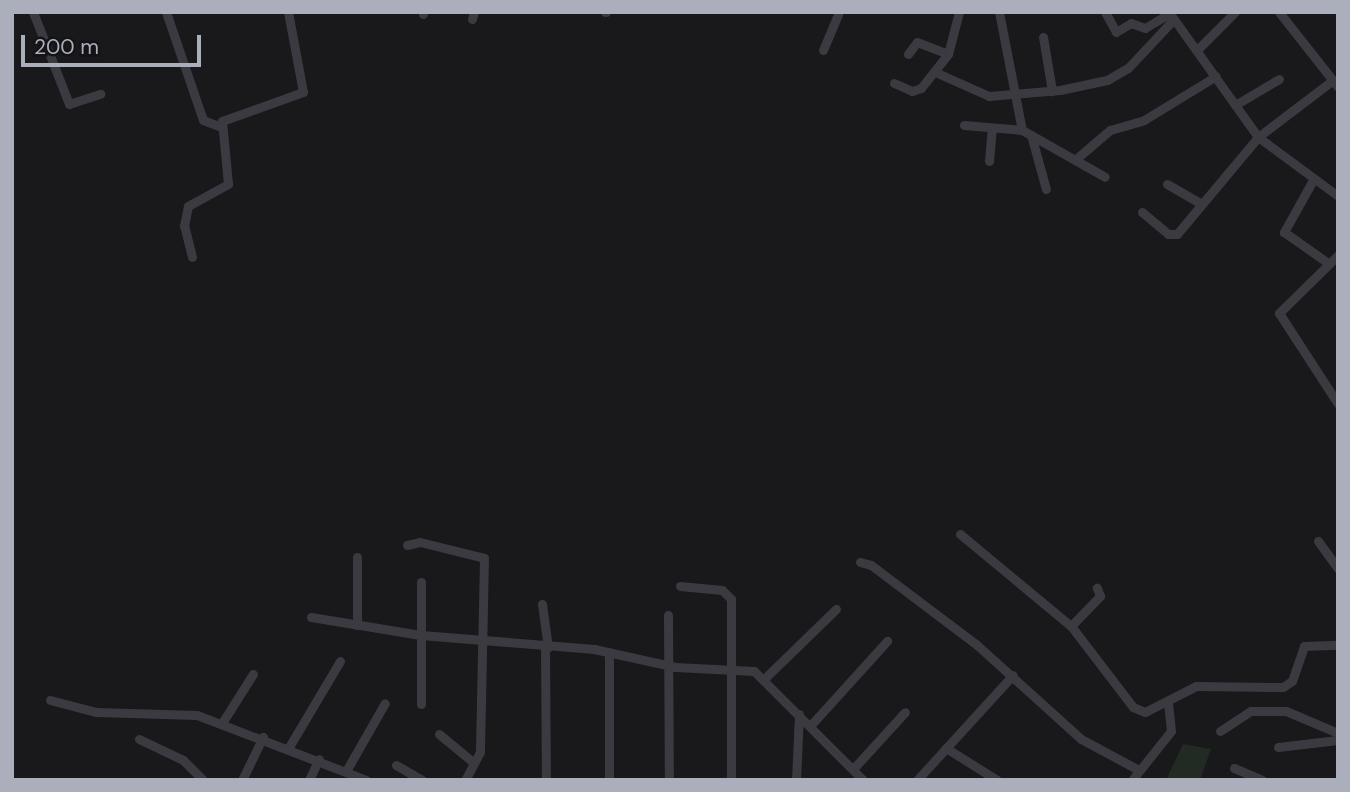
<!DOCTYPE html>
<html>
<head>
<meta charset="utf-8">
<style>
	body { margin:0 }
	#map { position:relative; width:1350px; height:792px; overflow:hidden; background:#19191b; font-family:"DM Sans",sans-serif }
	div>[style] { position:absolute }
	.green>* { inset:0; background:#212a23 }
	.minor>* { height:9px; margin:-4.5px; padding:0 4.5px; transform-origin:4.5px; border-radius:4.5px; background:#3a3a40 }
	span { translate:-50% -50%; white-space:nowrap; text-align:center; line-height:1.15; -webkit-text-stroke:6px #141416; paint-order:stroke }
	.frame { position:absolute; inset:0; border:14px solid #abafbb; pointer-events:none }
	.scale { position:absolute; left:21px; top:35px; width:180px; height:32px; box-sizing:border-box; border:4px solid #abafbb; border-top:0; padding-left:9px; font-size:21px; line-height:24px; white-space:nowrap; color:#abafbb; -webkit-text-stroke:5px #141416; paint-order:stroke }
</style>
</head>
<body>
<div id="map">
	<div class="green">
		<i style="clip-path:polygon(1183px 744px,1211px 749px,1200px 780px,1166px 780px)"></i>
	</div>
	<div class="minor">
		<i style="left:33px;top:12px;width:99px;rotate:68.6deg"></i>
		<i style="left:69px;top:104px;width:33px;rotate:-18deg"></i>
		<i style="left:166px;top:12px;width:114px;rotate:71.1deg"></i>
		<i style="left:203px;top:120px;width:17px;rotate:21deg"></i>
		<i style="left:423px;top:12px;width:2px;rotate:90deg"></i>
		<i style="left:605px;top:12px;width:1px"></i>
		<i style="left:999px;top:12px;width:120px;rotate:79deg"></i>
		<i style="left:1105px;top:12px;width:23px;rotate:61deg"></i>
		<i style="left:1116px;top:32px;width:17px;rotate:-31deg"></i>
		<i style="left:1131px;top:23px;width:15px;rotate:20deg"></i>
		<i style="left:1145px;top:28px;width:31px;rotate:-31deg"></i>
		<i style="left:1279px;top:12px;width:95px;rotate:51.8deg"></i>
		<i style="left:1171px;top:15px;width:150px;rotate:54.5deg"></i>
		<i style="left:1258px;top:137px;width:99px;rotate:36.4deg"></i>
		<i style="left:472px;top:19px;width:7px;rotate:-74deg"></i>
		<i style="left:1043px;top:37px;width:55px;rotate:80.5deg"></i>
		<i style="left:1199px;top:48px;width:51px;rotate:-45deg"></i>
		<i style="left:823px;top:50px;width:41px;rotate:-67.2deg"></i>
		<i style="left:908px;top:54px;width:15px;rotate:-53deg"></i>
		<i style="left:917px;top:42px;width:33px;rotate:21deg"></i>
		<i style="left:935px;top:72px;width:59px;rotate:24deg"></i>
		<i style="left:989px;top:96px;width:71px;rotate:-4.8deg"></i>
		<i style="left:1060px;top:90px;width:48px;rotate:-12deg"></i>
		<i style="left:1107px;top:80px;width:24px;rotate:-30deg"></i>
		<i style="left:1128px;top:68px;width:66px;rotate:-46.8deg"></i>
		<i style="left:894px;top:83px;width:20px;rotate:24deg"></i>
		<i style="left:912px;top:91px;width:9px;rotate:-18deg"></i>
		<i style="left:921px;top:88px;width:43px;rotate:-51.5deg"></i>
		<i style="left:948px;top:54px;width:43px;rotate:-75.3deg"></i>
		<i style="left:1235px;top:105px;width:51px;rotate:-30.6deg"></i>
		<i style="left:964px;top:125px;width:58px;rotate:4.9deg"></i>
		<i style="left:1022px;top:130px;width:95px;rotate:29.5deg"></i>
		<i style="left:1031px;top:135px;width:56px;rotate:74.5deg"></i>
		<i style="left:1076px;top:159px;width:45px;rotate:-40.5deg"></i>
		<i style="left:1110px;top:130px;width:35px;rotate:-16deg"></i>
		<i style="left:1144px;top:120px;width:84px;rotate:-31.4deg"></i>
		<i style="left:989px;top:161px;width:32px;rotate:-85deg"></i>
		<i style="left:1313px;top:180px;width:60px;rotate:119.1deg"></i>
		<i style="left:1284px;top:232px;width:54px;rotate:35.2deg"></i>
		<i style="left:1167px;top:184px;width:39px;rotate:30deg"></i>
		<i style="left:1142px;top:212px;width:34px;rotate:40deg"></i>
		<i style="left:1168px;top:234px;width:9px"></i>
		<i style="left:1177px;top:234px;width:126px;rotate:-50.1deg"></i>
		<i style="left:1258px;top:137px;width:94px;rotate:-37.2deg"></i>
		<i style="left:1338px;top:255px;width:83px;rotate:135.5deg"></i>
		<i style="left:1279px;top:313px;width:108px;rotate:57deg"></i>
		<i style="left:192px;top:257px;width:32px;rotate:-104deg"></i>
		<i style="left:184px;top:226px;width:20px;rotate:-79deg"></i>
		<i style="left:188px;top:206px;width:46px;rotate:-28.8deg"></i>
		<i style="left:228px;top:184px;width:63px;rotate:-95.4deg"></i>
		<i style="left:222px;top:121px;width:86px;rotate:-19.7deg"></i>
		<i style="left:303px;top:92px;width:81px;rotate:-100.6deg"></i>
		<i style="left:960px;top:534px;width:144px;rotate:39.7deg"></i>
		<i style="left:1071px;top:626px;width:102px;rotate:52.6deg"></i>
		<i style="left:1133px;top:707px;width:13px;rotate:23deg"></i>
		<i style="left:1145px;top:712px;width:57px;rotate:-27deg"></i>
		<i style="left:1196px;top:686px;width:87px;rotate:0.7deg"></i>
		<i style="left:1283px;top:687px;width:11px;rotate:-34deg"></i>
		<i style="left:1292px;top:681px;width:37px;rotate:-71deg"></i>
		<i style="left:1304px;top:646px;width:34px;rotate:-2deg"></i>
		<i style="left:1318px;top:541px;width:34px;rotate:54deg"></i>
		<i style="left:407px;top:545px;width:13px;rotate:-13deg"></i>
		<i style="left:420px;top:542px;width:66px;rotate:14deg"></i>
		<i style="left:484px;top:558px;width:194px;rotate:91.2deg"></i>
		<i style="left:480px;top:752px;width:32px;rotate:118deg"></i>
		<i style="left:860px;top:562px;width:11px;rotate:15deg"></i>
		<i style="left:871px;top:565px;width:133px;rotate:37deg"></i>
		<i style="left:977px;top:645px;width:140px;rotate:42.1deg"></i>
		<i style="left:1081px;top:739px;width:64px;rotate:28.2deg"></i>
		<i style="left:421px;top:582px;width:122px;rotate:90deg"></i>
		<i style="left:680px;top:586px;width:42px;rotate:5.4deg"></i>
		<i style="left:722px;top:590px;width:13px;rotate:45deg"></i>
		<i style="left:731px;top:599px;width:181px;rotate:90deg"></i>
		<i style="left:542px;top:604px;width:44px;rotate:82.2deg"></i>
		<i style="left:668px;top:615px;width:165px;rotate:89.7deg"></i>
		<i style="left:311px;top:617px;width:111px;rotate:9.3deg"></i>
		<i style="left:421px;top:635px;width:174px;rotate:4.6deg"></i>
		<i style="left:594px;top:649px;width:83px;rotate:12.5deg"></i>
		<i style="left:675px;top:667px;width:79px;rotate:2.9deg"></i>
		<i style="left:754px;top:671px;width:154px;rotate:45deg"></i>
		<i style="left:357px;top:625px;width:68px;rotate:-90deg"></i>
		<i style="left:1071px;top:626px;width:42px;rotate:-46deg"></i>
		<i style="left:1100px;top:596px;width:9px;rotate:-111deg"></i>
		<i style="left:545px;top:647px;width:133px;rotate:89.6deg"></i>
		<i style="left:765px;top:678px;width:99px;rotate:-44.2deg"></i>
		<i style="left:50px;top:700px;width:48px;rotate:14.6deg"></i>
		<i style="left:96px;top:712px;width:101px;rotate:1.7deg"></i>
		<i style="left:197px;top:715px;width:181px;rotate:21deg"></i>
		<i style="left:222px;top:723px;width:58px;rotate:-57.7deg"></i>
		<i style="left:810px;top:726px;width:115px;rotate:-47.8deg"></i>
		<i style="left:1220px;top:731px;width:37px;rotate:-33deg"></i>
		<i style="left:1251px;top:711px;width:35px"></i>
		<i style="left:1286px;top:711px;width:56px;rotate:22.9deg"></i>
		<i style="left:439px;top:734px;width:45px;rotate:39.6deg"></i>
		<i style="left:139px;top:739px;width:49px;rotate:25.5deg"></i>
		<i style="left:183px;top:760px;width:28px;rotate:45deg"></i>
		<i style="left:289px;top:747px;width:100px;rotate:-59.3deg"></i>
		<i style="left:1278px;top:747px;width:60px;rotate:-6.7deg"></i>
		<i style="left:946px;top:748px;width:60px;rotate:32.1deg"></i>
		<i style="left:396px;top:765px;width:30px;rotate:30deg"></i>
		<i style="left:1234px;top:768px;width:30px;rotate:23deg"></i>
		<i style="left:853px;top:769px;width:77px;rotate:-47.6deg"></i>
		<i style="left:346px;top:771px;width:78px;rotate:-60.2deg"></i>
		<i style="left:242px;top:780px;width:48px;rotate:-64deg"></i>
		<i style="left:309px;top:780px;width:23px;rotate:-65deg"></i>
		<i style="left:609px;top:780px;width:128px;rotate:-90deg"></i>
		<i style="left:796px;top:780px;width:66px;rotate:-87.4deg"></i>
		<i style="left:917px;top:780px;width:142px;rotate:-47.6deg"></i>
		<i style="left:1132px;top:780px;width:63px;rotate:-51.5deg"></i>
		<i style="left:1171px;top:731px;width:30px;rotate:-96deg"></i>
	</div>
	<div class="frame"></div>
	<div class="scale">200 m</div>
</div>
</body>
</html>
